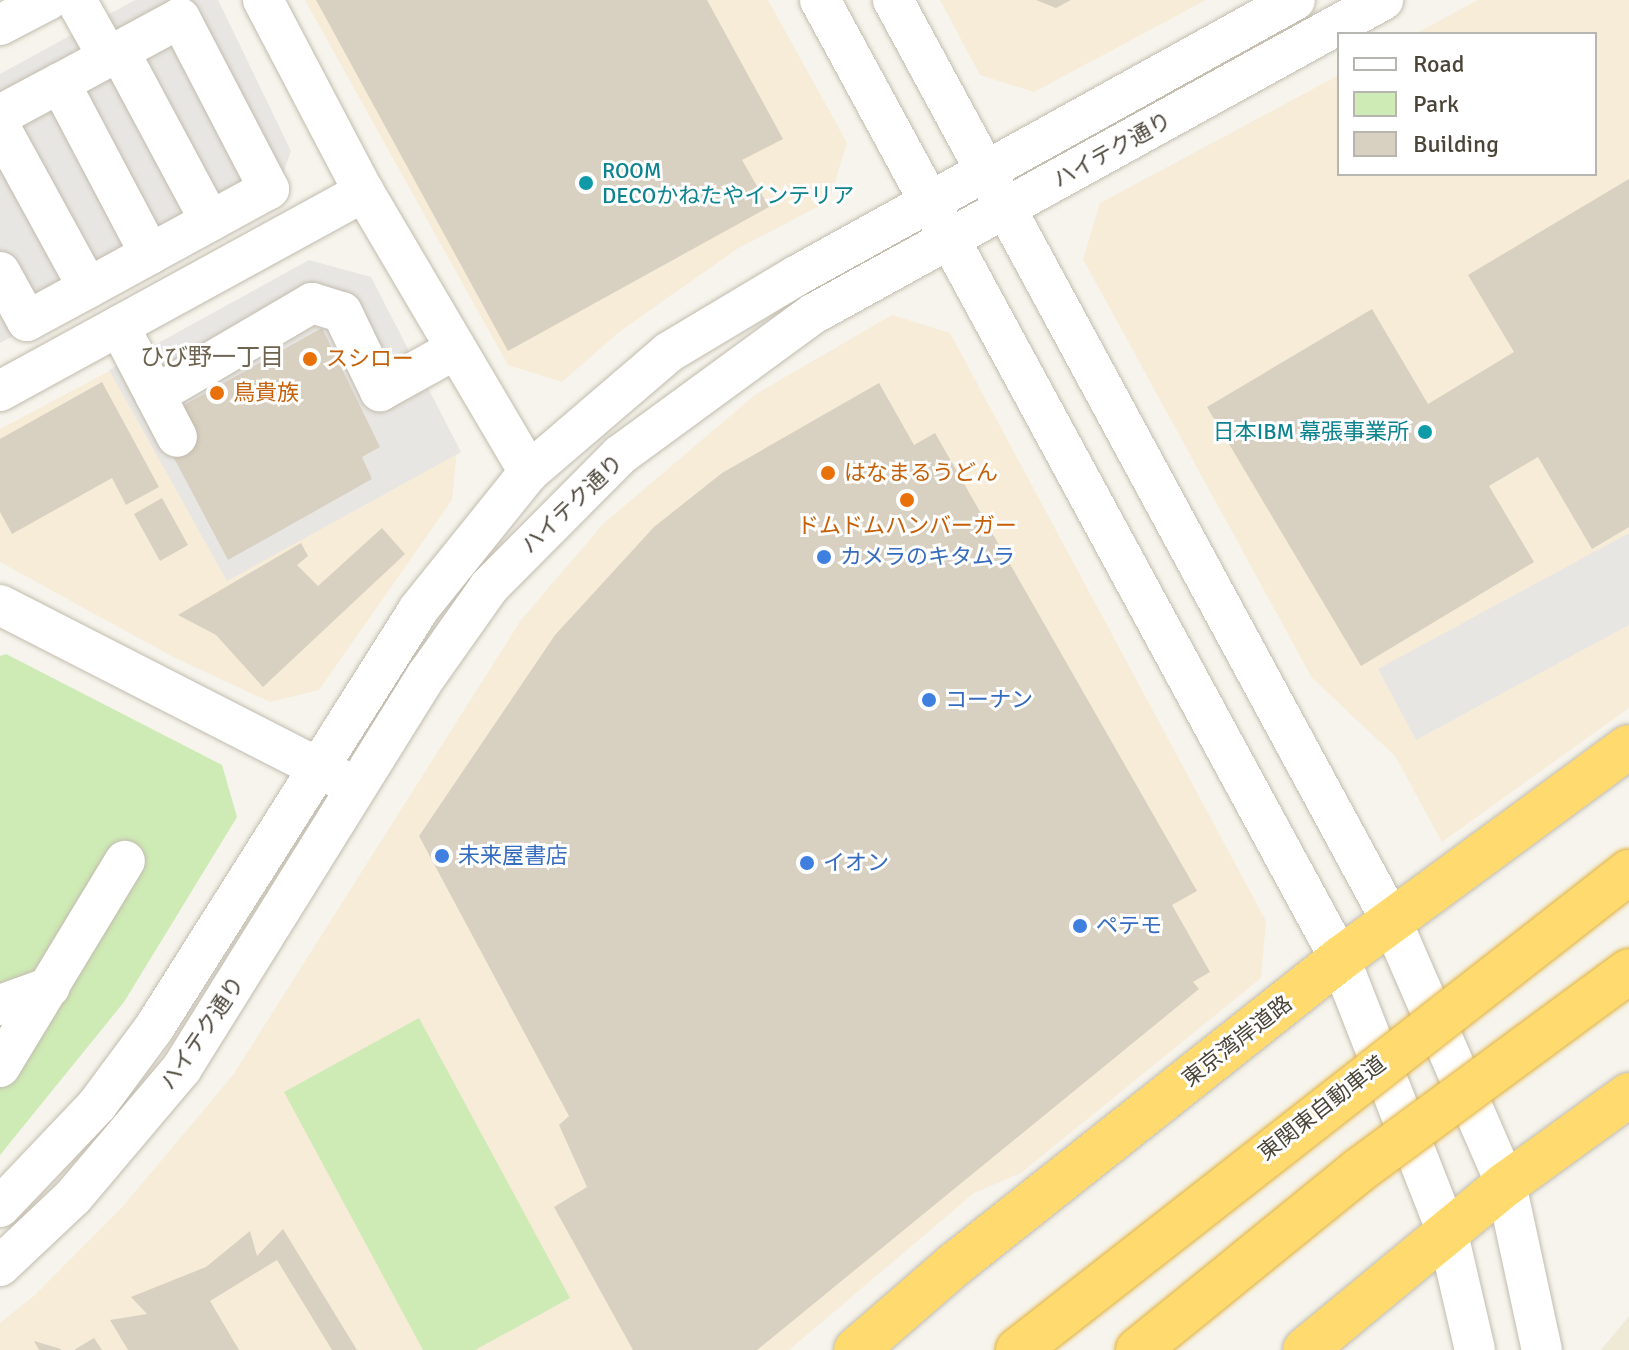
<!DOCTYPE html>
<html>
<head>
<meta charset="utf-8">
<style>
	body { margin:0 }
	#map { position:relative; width:1629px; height:1350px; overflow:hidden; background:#f6f4ec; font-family:Signika,"Noto Sans JP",sans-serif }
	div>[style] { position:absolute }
	.commercial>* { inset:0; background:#f7ecd8 }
	.education>* { inset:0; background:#efead6 }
	.green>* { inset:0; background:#ceeab5 }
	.parking>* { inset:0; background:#e8e6e3 }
	.building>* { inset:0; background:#d8d0c1 }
	.roads { filter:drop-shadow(0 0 2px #c2bcae) drop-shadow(0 0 2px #c2bcae) }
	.minor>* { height:40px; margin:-20px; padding:0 20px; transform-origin:20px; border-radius:20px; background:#fff }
	.highway>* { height:44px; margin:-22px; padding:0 22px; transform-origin:22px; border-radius:22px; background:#ffda6e }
	.bridges { filter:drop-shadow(0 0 2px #e0b03c) drop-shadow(0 0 2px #e0b03c) }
	.highway-bridge>* { height:44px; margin:-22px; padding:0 22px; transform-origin:22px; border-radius:22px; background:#ffda6e }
	.dots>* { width:22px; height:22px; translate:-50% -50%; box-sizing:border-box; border:4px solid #fff; border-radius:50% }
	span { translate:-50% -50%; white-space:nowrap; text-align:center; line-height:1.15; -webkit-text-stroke:6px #fff; paint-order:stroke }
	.street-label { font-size:22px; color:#4b4539 }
	.culture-label { font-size:22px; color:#0d838f }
	.left { translate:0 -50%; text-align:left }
	.right { translate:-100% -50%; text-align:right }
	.food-label { font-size:22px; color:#c56008 }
	.shop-label { font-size:22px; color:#366cbe }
	.neighbourhood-label { font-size:24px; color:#6e6450 }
	.legend { position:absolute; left:1337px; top:32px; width:260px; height:144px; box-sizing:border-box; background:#fff; border:2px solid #b7b5b0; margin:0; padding:10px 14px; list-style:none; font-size:24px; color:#4b4539 }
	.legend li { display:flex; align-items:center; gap:16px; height:40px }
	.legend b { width:40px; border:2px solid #b7b5b0 }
</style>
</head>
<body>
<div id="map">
	<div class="commercial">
		<i style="clip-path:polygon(305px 0,768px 0,847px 143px,829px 201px,737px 249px,619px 332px,562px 382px,508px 365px)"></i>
		<i style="clip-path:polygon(940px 0,1206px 0,1034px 92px,980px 75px)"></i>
		<i style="clip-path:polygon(1478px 0,1629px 0,1629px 708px,1442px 842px,1395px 756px,1312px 678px,1083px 259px,1100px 203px,1339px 75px,1339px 174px,1595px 174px,1595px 34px,1415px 34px)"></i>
		<i style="clip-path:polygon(312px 264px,457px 451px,452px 500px,319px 690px,270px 702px,175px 658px,0 562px,0 429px)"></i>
		<i style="clip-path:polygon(892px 315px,950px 333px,1266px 921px,1261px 978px,1021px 1173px,974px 1193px,789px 1350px,0 1350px,0 1323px,35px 1295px,123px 1206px,233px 1075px,521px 620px,603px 524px,756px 394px)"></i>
	</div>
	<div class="education">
		<i style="clip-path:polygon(1629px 1316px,1629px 1350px,1601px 1350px)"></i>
	</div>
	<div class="green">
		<i style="clip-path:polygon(6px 654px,222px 765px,237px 817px,124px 1002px,0 1155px,0 656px)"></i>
		<i style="clip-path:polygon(419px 1018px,570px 1298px,475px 1350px,423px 1350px,284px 1092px)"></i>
	</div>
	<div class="parking">
		<i style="clip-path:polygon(135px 0,218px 0,291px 151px,276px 194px,0 343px,0 74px)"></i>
		<i style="clip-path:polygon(309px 260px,371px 277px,461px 452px,227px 581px,109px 370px)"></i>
		<i style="clip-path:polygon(1629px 533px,1629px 625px,1416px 740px,1378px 669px)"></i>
	</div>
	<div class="building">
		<i style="clip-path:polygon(316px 0,707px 0,783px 139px,742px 160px,769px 207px,508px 351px)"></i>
		<i style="clip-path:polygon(1036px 0,1071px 0,1056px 8px)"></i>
		<i style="clip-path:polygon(1629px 179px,1629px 527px,1592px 549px,1538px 457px,1489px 486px,1534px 562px,1361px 666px,1207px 407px,1372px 309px,1428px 404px,1514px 352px,1468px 275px)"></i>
		<i style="clip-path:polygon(322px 328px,380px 447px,362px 457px,372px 479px,228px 560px,167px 445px,179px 408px)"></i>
		<i style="clip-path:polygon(102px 382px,159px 487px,126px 505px,112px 478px,12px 534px,0 512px,0 439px)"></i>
		<i style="clip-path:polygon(879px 383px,914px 445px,935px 433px,1197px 891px,1172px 905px,1210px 972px,1193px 982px,1199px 989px,757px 1350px,633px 1350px,554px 1207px,587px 1187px,559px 1125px,569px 1116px,419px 836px,555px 635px,654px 527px,722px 473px)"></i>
		<i style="clip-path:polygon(162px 498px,188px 545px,160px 561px,134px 514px)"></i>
		<i style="clip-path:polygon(382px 528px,405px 554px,263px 687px,216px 635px,178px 615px,301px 543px,308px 556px,297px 565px,318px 586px)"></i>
		<i style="clip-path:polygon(283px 1229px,357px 1350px,332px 1350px,277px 1260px,210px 1301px,239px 1350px,128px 1350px,110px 1320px,147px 1314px,131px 1297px,206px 1267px,250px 1231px,257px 1256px)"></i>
		<i style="clip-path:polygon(94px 1338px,102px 1350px,74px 1350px)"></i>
		<i style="clip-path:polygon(34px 1341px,61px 1349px,61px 1350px,39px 1350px)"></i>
	</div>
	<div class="roads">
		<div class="minor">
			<i style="left:76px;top:0;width:65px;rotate:60.7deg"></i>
			<i style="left:263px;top:0;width:217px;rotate:62.3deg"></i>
			<i style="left:364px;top:192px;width:325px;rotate:59.5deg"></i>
			<i style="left:820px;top:0;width:1091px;rotate:61.53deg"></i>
			<i style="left:1340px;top:959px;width:295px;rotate:68.6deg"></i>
			<i style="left:1448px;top:1234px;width:119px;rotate:76.9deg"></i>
			<i style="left:893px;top:0;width:1048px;rotate:61.58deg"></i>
			<i style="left:1392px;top:922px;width:286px;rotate:66.5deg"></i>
			<i style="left:1506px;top:1184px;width:170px;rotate:77.8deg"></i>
			<i style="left:180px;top:18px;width:193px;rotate:62.5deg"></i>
			<i style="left:269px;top:189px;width:136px;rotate:151.4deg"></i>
			<i style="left:150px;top:254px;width:193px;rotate:-117.8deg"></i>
			<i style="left:60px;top:83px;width:136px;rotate:-28.4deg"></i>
			<i style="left:0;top:25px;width:54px;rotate:-27.5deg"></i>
			<i style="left:119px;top:51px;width:193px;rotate:61.8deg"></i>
			<i style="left:0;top:115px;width:68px;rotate:-28.1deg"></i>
			<i style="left:0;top:127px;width:183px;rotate:61.3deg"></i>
			<i style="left:88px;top:288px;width:71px;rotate:-28.7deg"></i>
			<i style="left:0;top:272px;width:56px;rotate:61.1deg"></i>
			<i style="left:27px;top:321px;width:69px;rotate:-28.4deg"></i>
			<i style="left:119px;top:326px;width:125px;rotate:62.4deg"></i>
			<i style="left:0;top:391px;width:415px;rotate:-28.7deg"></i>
			<i style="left:155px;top:395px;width:182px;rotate:-30.4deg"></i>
			<i style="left:312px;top:303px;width:31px;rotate:17deg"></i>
			<i style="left:342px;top:312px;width:88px;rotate:64.3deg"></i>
			<i style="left:380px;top:391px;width:87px;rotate:-28.9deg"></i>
			<i style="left:0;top:605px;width:384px;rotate:27.1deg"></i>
			<i style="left:0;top:1005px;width:53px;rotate:-19.8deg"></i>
			<i style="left:0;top:1067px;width:241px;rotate:-58.8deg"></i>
			<i style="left:0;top:1207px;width:141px;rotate:-46.4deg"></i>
			<i style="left:97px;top:1105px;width:96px;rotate:-53.5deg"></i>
			<i style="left:154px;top:1028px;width:494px;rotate:-57.7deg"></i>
			<i style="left:418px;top:610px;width:177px;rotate:-51.2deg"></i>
			<i style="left:529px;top:472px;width:184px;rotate:-40.6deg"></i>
			<i style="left:669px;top:352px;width:148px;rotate:-30.9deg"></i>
			<i style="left:796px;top:276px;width:570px;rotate:-28.95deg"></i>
			<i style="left:0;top:1266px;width:102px;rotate:-43.4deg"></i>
			<i style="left:74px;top:1196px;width:167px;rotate:-49.8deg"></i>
			<i style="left:182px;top:1068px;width:463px;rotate:-58.1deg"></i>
			<i style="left:427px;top:675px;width:108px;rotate:-54.8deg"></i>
			<i style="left:489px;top:587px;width:186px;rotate:-45.2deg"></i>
			<i style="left:620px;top:455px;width:239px;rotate:-36.2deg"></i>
			<i style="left:813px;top:314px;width:651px;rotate:-28.85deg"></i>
		</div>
		<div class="highway">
			<i style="left:856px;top:1350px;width:130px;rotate:-40.9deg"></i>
			<i style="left:954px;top:1265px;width:493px;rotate:-38.4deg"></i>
			<i style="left:1340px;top:959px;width:358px;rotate:-36.3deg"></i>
			<i style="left:1305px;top:1350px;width:261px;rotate:-39.6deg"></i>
			<i style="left:1506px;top:1184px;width:152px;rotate:-35.9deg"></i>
		</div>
	</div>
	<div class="bridges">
		<div class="highway-bridge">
			<i style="left:1018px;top:1350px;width:776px;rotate:-38.04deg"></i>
			<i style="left:1138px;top:1350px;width:284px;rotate:-39.1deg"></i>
			<i style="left:1358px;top:1171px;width:337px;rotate:-36.4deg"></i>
		</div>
	</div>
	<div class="dots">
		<i style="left:586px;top:183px;background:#0f9aa8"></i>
		<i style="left:310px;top:359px;background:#e8710a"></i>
		<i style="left:217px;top:393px;background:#e8710a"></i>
		<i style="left:1425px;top:432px;background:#0f9aa8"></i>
		<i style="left:828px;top:473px;background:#e8710a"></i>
		<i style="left:907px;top:500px;background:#e8710a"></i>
		<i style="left:824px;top:557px;background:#3f7fe0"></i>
		<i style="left:929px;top:700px;background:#3f7fe0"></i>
		<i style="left:442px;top:856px;background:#3f7fe0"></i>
		<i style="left:807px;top:863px;background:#3f7fe0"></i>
		<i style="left:1080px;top:926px;background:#3f7fe0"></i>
	</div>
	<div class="street-label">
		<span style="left:1112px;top:150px;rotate:-29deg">ハイテク通り</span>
		<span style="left:572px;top:504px;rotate:-44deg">ハイテク通り</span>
		<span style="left:202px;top:1033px;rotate:-56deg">ハイテク通り</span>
		<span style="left:1237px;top:1041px;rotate:-38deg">東京湾岸道路</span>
		<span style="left:1322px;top:1108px;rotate:-38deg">東関東自動車道</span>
	</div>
	<div class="culture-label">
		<span class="left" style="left:602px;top:183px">ROOM<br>DECOかねたやインテリア</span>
		<span class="right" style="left:1409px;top:432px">日本IBM 幕張事業所</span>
	</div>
	<div class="food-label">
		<span class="left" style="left:326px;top:359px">スシロー</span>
		<span class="left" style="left:233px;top:393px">鳥貴族</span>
		<span class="left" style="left:844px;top:473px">はなまるうどん</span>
		<span style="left:907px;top:526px">ドムドムハンバーガー</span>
	</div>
	<div class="shop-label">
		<span class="left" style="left:840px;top:557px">カメラのキタムラ</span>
		<span class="left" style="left:945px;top:700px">コーナン</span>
		<span class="left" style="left:458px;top:856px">未来屋書店</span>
		<span class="left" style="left:823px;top:863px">イオン</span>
		<span class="left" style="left:1096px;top:926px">ペテモ</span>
	</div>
	<div class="neighbourhood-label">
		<span style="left:212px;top:358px">ひび野一丁目</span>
	</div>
	<ul class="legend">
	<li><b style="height:10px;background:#fff"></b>Road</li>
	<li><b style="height:22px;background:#ceeab5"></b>Park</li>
	<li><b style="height:22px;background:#d8d0c1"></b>Building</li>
	</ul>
</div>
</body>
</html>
